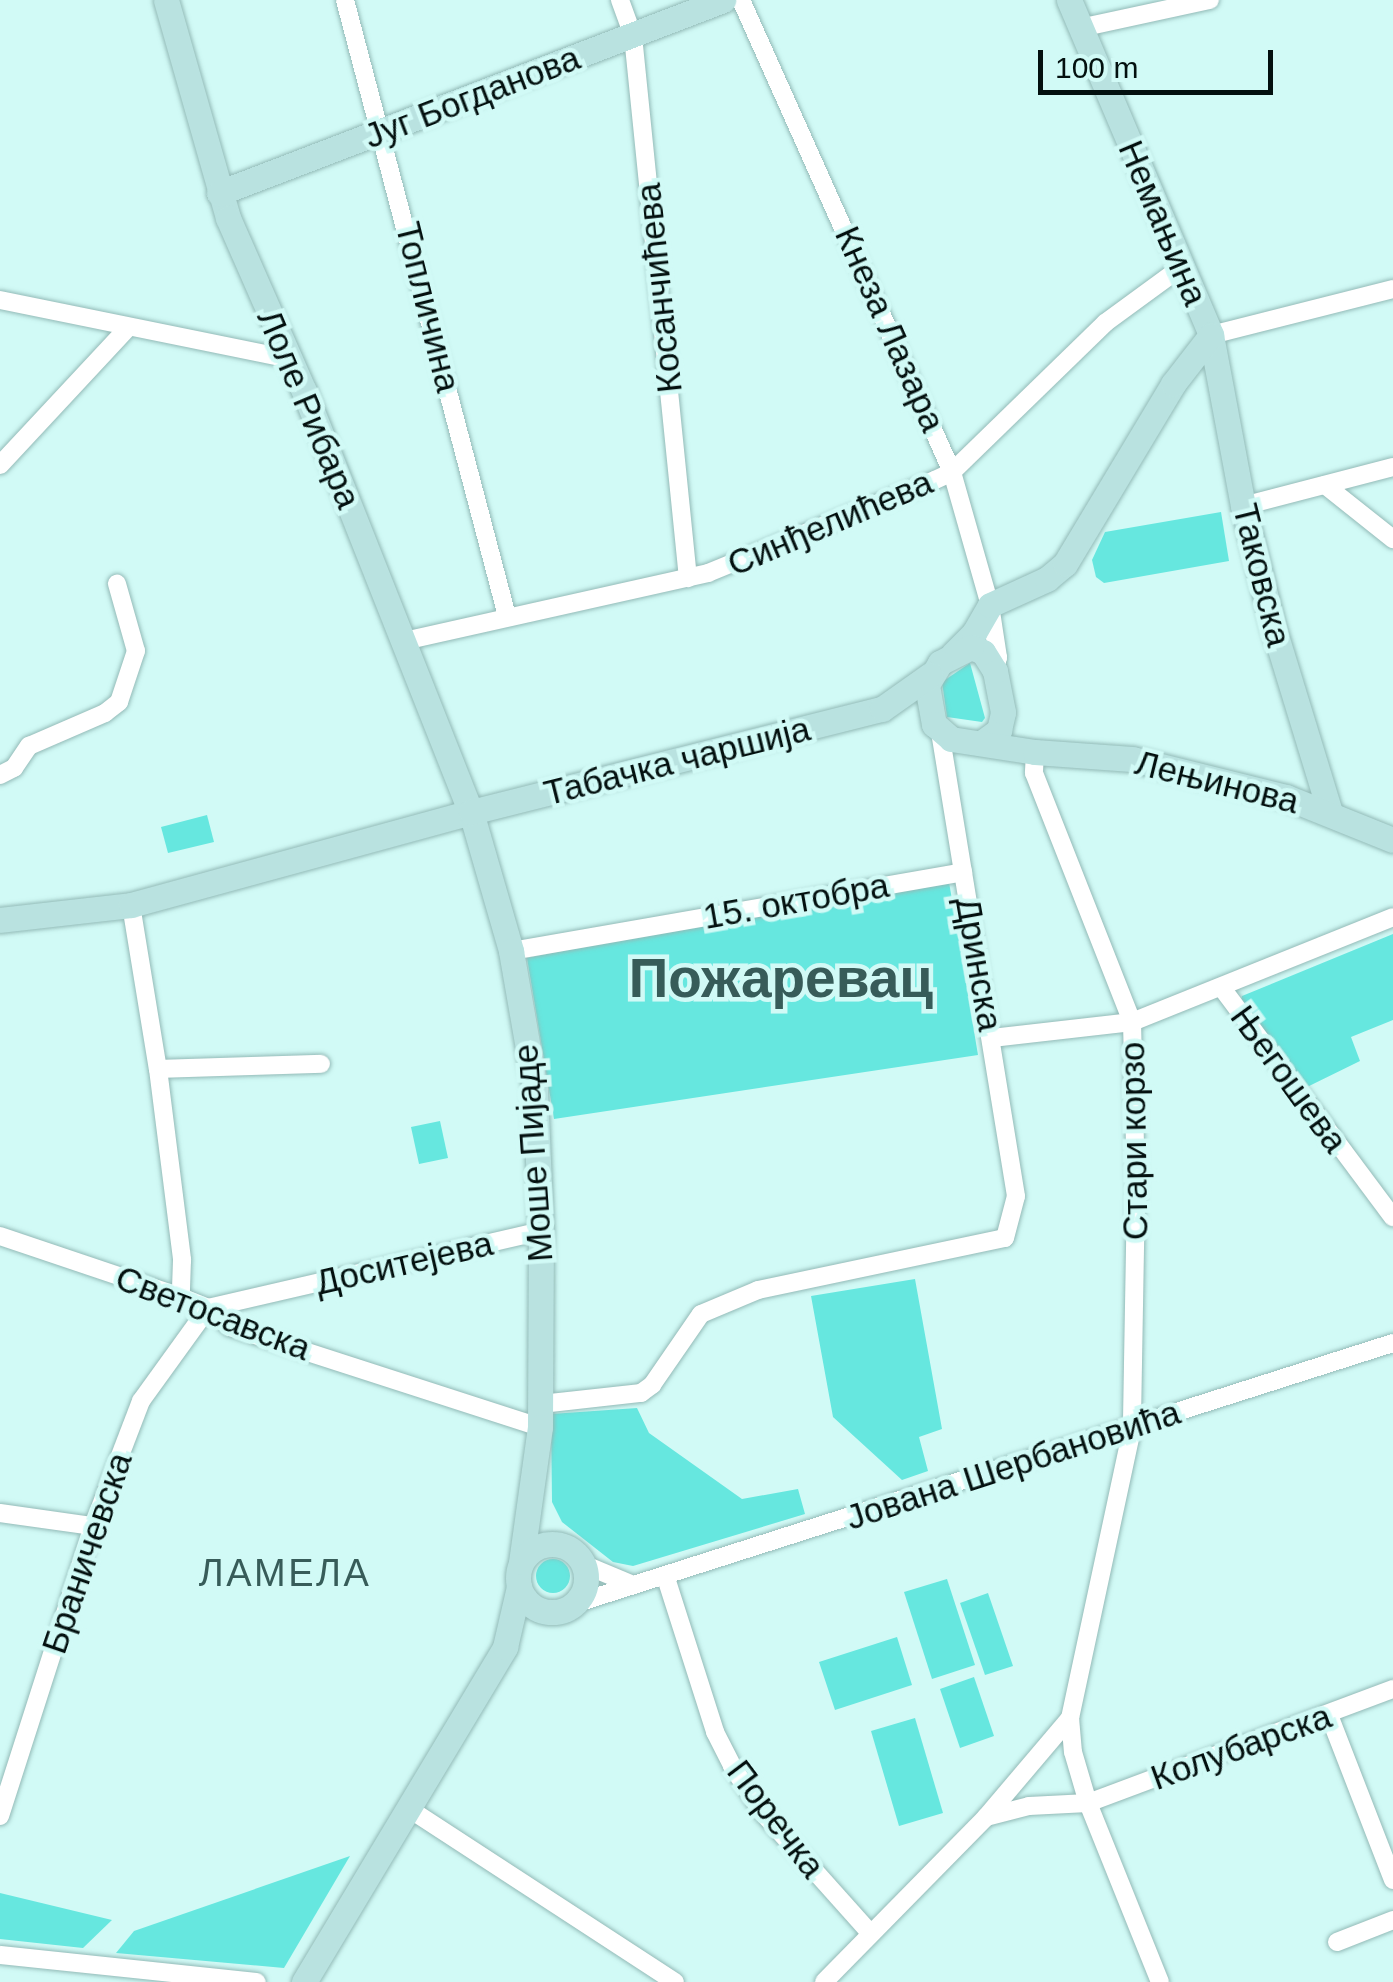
<!DOCTYPE html>
<html>
<head>
<meta charset="utf-8">
<style>
	body { margin:0 }
	#map { position:relative; width:1393px; height:1982px; overflow:hidden; background:#d1faf6; font-family:Arial,sans-serif }
	div>[style] { position:absolute }
	.green>* { inset:0; background:#66e7df }
	.round { border-radius:50% }
	.roads { filter:drop-shadow(0 0 2px #93bab7) drop-shadow(0 0 2px #93bab7) }
	.street>* { height:18px; margin:-9px; padding:0 9px; transform-origin:9px; border-radius:9px; background:#fff }
	.secondary>* { height:25px; margin:-12.5px; padding:0 12.5px; transform-origin:12.5px; border-radius:12.5px; background:#b9e2e0 }
	.secondary>.ring { margin:-12.5px; padding:0; box-sizing:content-box; background:none; border:25px solid #b9e2e0; border-radius:50% }
	span { translate:-50% -50%; white-space:nowrap; text-align:center; line-height:1.15; -webkit-text-stroke:9px #d1faf6; paint-order:stroke }
	.street-label { font-size:35px; color:#03100f }
	.neighbourhood-label { font-size:38px; color:#375c59; letter-spacing:2.5px }
	.town-label { font-size:55px; color:#375c59; font-weight:700 }
	.scale { position:absolute; left:1038px; top:50px; width:235px; height:45px; box-sizing:border-box; border:5px solid #03100f; border-top:0; padding-left:12px; font-size:30px; line-height:35px; white-space:nowrap; color:#03100f; -webkit-text-stroke:8px #d1faf6; paint-order:stroke }
</style>
</head>
<body>
<div id="map">
	<div class="green">
		<i style="clip-path:polygon(1221px 512px,1229px 561px,1104px 583px,1096px 577px,1092px 560px,1105px 532px)"></i>
		<i style="clip-path:polygon(970px 663px,985px 718px,982px 722px,947px 717px,942px 682px)"></i>
		<i style="clip-path:polygon(207px 815px,214px 842px,168px 853px,161px 827px)"></i>
		<i style="clip-path:polygon(949px 882px,978px 1055px,554px 1119px,527px 958px,726px 918px)"></i>
		<i style="clip-path:polygon(1393px 934px,1393px 1020px,1351px 1037px,1360px 1061px,1305px 1088px,1240px 1004px,1242px 996px)"></i>
		<i style="clip-path:polygon(440px 1121px,448px 1158px,419px 1164px,411px 1127px)"></i>
		<i style="clip-path:polygon(915px 1279px,942px 1429px,919px 1437px,928px 1471px,902px 1480px,833px 1417px,811px 1296px)"></i>
		<i style="clip-path:polygon(637px 1408px,649px 1433px,742px 1499px,798px 1489px,805px 1514px,633px 1566px,613px 1562px,562px 1522px,552px 1502px,551px 1414px)"></i>
		<i class="round" style="left:536px;top:1559px;width:34px;height:34px"></i>
		<i style="clip-path:polygon(947px 1579px,975px 1665px,932px 1679px,904px 1592px)"></i>
		<i style="clip-path:polygon(988px 1593px,1013px 1666px,985px 1675px,960px 1603px)"></i>
		<i style="clip-path:polygon(897px 1637px,912px 1685px,835px 1710px,819px 1662px)"></i>
		<i style="clip-path:polygon(974px 1677px,994px 1736px,960px 1748px,940px 1689px)"></i>
		<i style="clip-path:polygon(915px 1718px,943px 1813px,899px 1826px,871px 1731px)"></i>
		<i style="clip-path:polygon(350px 1856px,284px 1968px,116px 1953px,134px 1931px)"></i>
		<i style="clip-path:polygon(0 1893px,112px 1920px,83px 1948px,0 1939px)"></i>
	</div>
	<div class="roads">
		<div class="street">
			<i style="left:345px;top:0;width:637px;rotate:75.27deg"></i>
			<i style="left:620px;top:0;width:38px;rotate:70deg"></i>
			<i style="left:633px;top:36px;width:545px;rotate:84.21deg"></i>
			<i style="left:741px;top:0;width:517px;rotate:65.91deg"></i>
			<i style="left:952px;top:472px;width:138px;rotate:74.1deg"></i>
			<i style="left:990px;top:605px;width:53px;rotate:81.3deg"></i>
			<i style="left:998px;top:657px;width:13px;rotate:103deg"></i>
			<i style="left:1080px;top:28px;width:133px;rotate:-12.2deg"></i>
			<i style="left:0;top:300px;width:296px;rotate:11.5deg"></i>
			<i style="left:1211px;top:335px;width:188px;rotate:-14.2deg"></i>
			<i style="left:0;top:465px;width:186px;rotate:-47deg"></i>
			<i style="left:1325px;top:485px;width:87px;rotate:38.5deg"></i>
			<i style="left:1243px;top:506px;width:155px;rotate:-14.6deg"></i>
			<i style="left:404px;top:641px;width:312px;rotate:-12.6deg"></i>
			<i style="left:708px;top:573px;width:245px;rotate:-22.3deg"></i>
			<i style="left:935px;top:480px;width:19px;rotate:-25deg"></i>
			<i style="left:952px;top:472px;width:214px;rotate:-44.2deg"></i>
			<i style="left:1105px;top:323px;width:97px;rotate:-36.2deg"></i>
			<i style="left:1035px;top:752px;width:21px;rotate:93deg"></i>
			<i style="left:1034px;top:773px;width:268px;rotate:68.5deg"></i>
			<i style="left:1132px;top:1022px;width:169px;rotate:88.6deg"></i>
			<i style="left:1136px;top:1191px;width:238px;rotate:91deg"></i>
			<i style="left:1132px;top:1429px;width:296px;rotate:102.1deg"></i>
			<i style="left:1070px;top:1718px;width:34px;rotate:85deg"></i>
			<i style="left:1073px;top:1752px;width:53px;rotate:73.6deg"></i>
			<i style="left:1088px;top:1803px;width:193px;rotate:68.1deg"></i>
			<i style="left:0;top:775px;width:16px;rotate:-27deg"></i>
			<i style="left:14px;top:768px;width:27px;rotate:-56deg"></i>
			<i style="left:29px;top:746px;width:83px;rotate:-23.5deg"></i>
			<i style="left:105px;top:713px;width:18px;rotate:-38deg"></i>
			<i style="left:119px;top:702px;width:54px;rotate:-71.6deg"></i>
			<i style="left:136px;top:651px;width:70px;rotate:-105.8deg"></i>
			<i style="left:131px;top:905px;width:166px;rotate:80.7deg"></i>
			<i style="left:158px;top:1069px;width:193px;rotate:82.8deg"></i>
			<i style="left:182px;top:1260px;width:37px;rotate:92deg"></i>
			<i style="left:511px;top:951px;width:459px;rotate:-9.9deg"></i>
			<i style="left:1222px;top:988px;width:286px;rotate:53.3deg"></i>
			<i style="left:992px;top:1038px;width:141px;rotate:-6.5deg"></i>
			<i style="left:1132px;top:1022px;width:281px;rotate:-21.9deg"></i>
			<i style="left:158px;top:1069px;width:163px;rotate:-1.8deg"></i>
			<i style="left:0;top:1236px;width:191px;rotate:18.6deg"></i>
			<i style="left:181px;top:1297px;width:29px;rotate:22deg"></i>
			<i style="left:208px;top:1308px;width:29px;rotate:41deg"></i>
			<i style="left:230px;top:1327px;width:326px;rotate:17.9deg"></i>
			<i style="left:541px;top:1404px;width:101px;rotate:-6.3deg"></i>
			<i style="left:641px;top:1393px;width:14px;rotate:-36deg"></i>
			<i style="left:652px;top:1385px;width:86px;rotate:-55.4deg"></i>
			<i style="left:701px;top:1314px;width:62px;rotate:-22.8deg"></i>
			<i style="left:758px;top:1290px;width:252px;rotate:-11.9deg"></i>
			<i style="left:1005px;top:1238px;width:43px;rotate:-75.3deg"></i>
			<i style="left:1016px;top:1196px;width:469px;rotate:-99.3deg"></i>
			<i style="left:0;top:1513px;width:94px;rotate:8deg"></i>
			<i style="left:583px;top:1564px;width:54px;rotate:22.8deg"></i>
			<i style="left:666px;top:1578px;width:162px;rotate:72.3deg"></i>
			<i style="left:715px;top:1732px;width:38px;rotate:63deg"></i>
			<i style="left:732px;top:1766px;width:55px;rotate:56.9deg"></i>
			<i style="left:762px;top:1812px;width:162px;rotate:48.2deg"></i>
			<i style="left:571px;top:1605px;width:863px;rotate:-17.68deg"></i>
			<i style="left:1329px;top:1715px;width:177px;rotate:68.8deg"></i>
			<i style="left:411px;top:1810px;width:315px;rotate:33.1deg"></i>
			<i style="left:0;top:1816px;width:305px;rotate:-72.2deg"></i>
			<i style="left:93px;top:1526px;width:134px;rotate:-69deg"></i>
			<i style="left:141px;top:1401px;width:115px;rotate:-54.2deg"></i>
			<i style="left:208px;top:1308px;width:342px;rotate:-13deg"></i>
			<i style="left:986px;top:1817px;width:44px;rotate:-14.3deg"></i>
			<i style="left:1029px;top:1806px;width:59px;rotate:-2.9deg"></i>
			<i style="left:1088px;top:1803px;width:326px;rotate:-20.5deg"></i>
			<i style="left:1337px;top:1942px;width:60px;rotate:-21.4deg"></i>
			<i style="left:0;top:1955px;width:258px;rotate:6deg"></i>
			<i style="left:824px;top:1982px;width:231px;rotate:-45.5deg"></i>
			<i style="left:986px;top:1817px;width:130px;rotate:-49.7deg"></i>
		</div>
		<div class="secondary">
			<i style="left:166px;top:0;width:227px;rotate:74.1deg"></i>
			<i style="left:228px;top:218px;width:189px;rotate:66.3deg"></i>
			<i style="left:304px;top:391px;width:453px;rotate:68.4deg"></i>
			<i style="left:471px;top:812px;width:145px;rotate:73.9deg"></i>
			<i style="left:511px;top:951px;width:140px;rotate:80.1deg"></i>
			<i style="left:535px;top:1089px;width:142px;rotate:87.6deg"></i>
			<i style="left:541px;top:1231px;width:196px;rotate:90.3deg"></i>
			<i style="left:540px;top:1427px;width:137px;rotate:98deg"></i>
			<i style="left:1069px;top:0;width:364px;rotate:67deg"></i>
			<i style="left:1211px;top:335px;width:174px;rotate:79.4deg"></i>
			<i style="left:1243px;top:506px;width:127px;rotate:75.9deg"></i>
			<i style="left:1274px;top:629px;width:191px;rotate:73deg"></i>
			<i style="left:219px;top:193px;width:540px;rotate:-20.95deg"></i>
			<i style="left:953px;top:654px;width:30px;rotate:-45deg"></i>
			<i style="left:974px;top:633px;width:32px;rotate:-60deg"></i>
			<i style="left:990px;top:605px;width:63px;rotate:-24.5deg"></i>
			<i style="left:1047px;top:579px;width:23px;rotate:-40deg"></i>
			<i style="left:1065px;top:564px;width:210px;rotate:-59deg"></i>
			<i style="left:1173px;top:384px;width:62px;rotate:-52.2deg"></i>
			<i style="left:984px;top:741px;width:19px;rotate:-36deg"></i>
			<i style="left:999px;top:730px;width:18px;rotate:-77deg"></i>
			<i style="left:1003px;top:712px;width:42px;rotate:-101deg"></i>
			<i style="left:995px;top:671px;width:22px;rotate:-122deg"></i>
			<i style="left:983px;top:652px;width:13px;rotate:-157deg"></i>
			<i style="left:971px;top:647px;width:35px;rotate:153deg"></i>
			<i style="left:940px;top:663px;width:26px;rotate:121deg"></i>
			<i style="left:927px;top:685px;width:40px;rotate:80deg"></i>
			<i style="left:934px;top:724px;width:23px;rotate:41deg"></i>
			<i style="left:951px;top:739px;width:85px;rotate:8.8deg"></i>
			<i style="left:1035px;top:752px;width:97px;rotate:4.1deg"></i>
			<i style="left:1132px;top:759px;width:159px;rotate:13.9deg"></i>
			<i style="left:1286px;top:797px;width:115px;rotate:21.9deg"></i>
			<i style="left:0;top:920px;width:132px;rotate:-6.5deg"></i>
			<i style="left:131px;top:905px;width:352px;rotate:-15.3deg"></i>
			<i style="left:471px;top:812px;width:424px;rotate:-14.1deg"></i>
			<i style="left:882px;top:709px;width:59px;rotate:-35.3deg"></i>
			<i class="ring" style="left:518px;top:1544px;width:43px;height:43px"></i>
			<i style="left:304px;top:1982px;width:391px;rotate:-59deg"></i>
			<i style="left:505px;top:1647px;width:62px;rotate:-76.9deg"></i>
		</div>
	</div>
	<div class="street-label">
		<span style="left:472px;top:97px;rotate:-21deg">Југ Богданова</span>
		<span style="left:1163px;top:223px;rotate:67deg">Немањина</span>
		<span style="left:659px;top:288px;rotate:-96deg">Косанчићева</span>
		<span style="left:428px;top:307px;rotate:76deg">Топличина</span>
		<span style="left:890px;top:329px;rotate:66deg">Кнеза Лазара</span>
		<span style="left:309px;top:409px;rotate:67deg">Лоле Рибара</span>
		<span style="left:830px;top:523px;rotate:-23deg">Синђелићева</span>
		<span style="left:1262px;top:575px;rotate:76deg">Таковска</span>
		<span style="left:677px;top:761px;rotate:-14deg">Табачка чаршија</span>
		<span style="left:1217px;top:782px;rotate:14deg">Лењинова</span>
		<span style="left:796px;top:901px;rotate:-10deg">15. октобра</span>
		<span style="left:979px;top:964px;rotate:80deg">Дринска</span>
		<span style="left:1289px;top:1079px;rotate:54deg">Његошева</span>
		<span style="left:1134px;top:1141px;rotate:-91deg">Стари корзо</span>
		<span style="left:533px;top:1153px;rotate:-94deg">Моше Пијаде</span>
		<span style="left:404px;top:1263px;rotate:-13deg">Доситејева</span>
		<span style="left:213px;top:1313px;rotate:21deg">Светосавска</span>
		<span style="left:1013px;top:1465px;rotate:-18deg">Јована Шербановића</span>
		<span style="left:87px;top:1553px;rotate:-71deg">Браничевска</span>
		<span style="left:1241px;top:1747px;rotate:-20deg">Колубарска</span>
		<span style="left:776px;top:1819px;rotate:53deg">Поречка</span>
	</div>
	<div class="neighbourhood-label">
		<span style="left:285px;top:1574px">ЛАМЕЛА</span>
	</div>
	<div class="town-label">
		<span style="left:781px;top:979px">Пожаревац</span>
	</div>
	<div class="scale">100 m</div>
</div>
</body>
</html>
